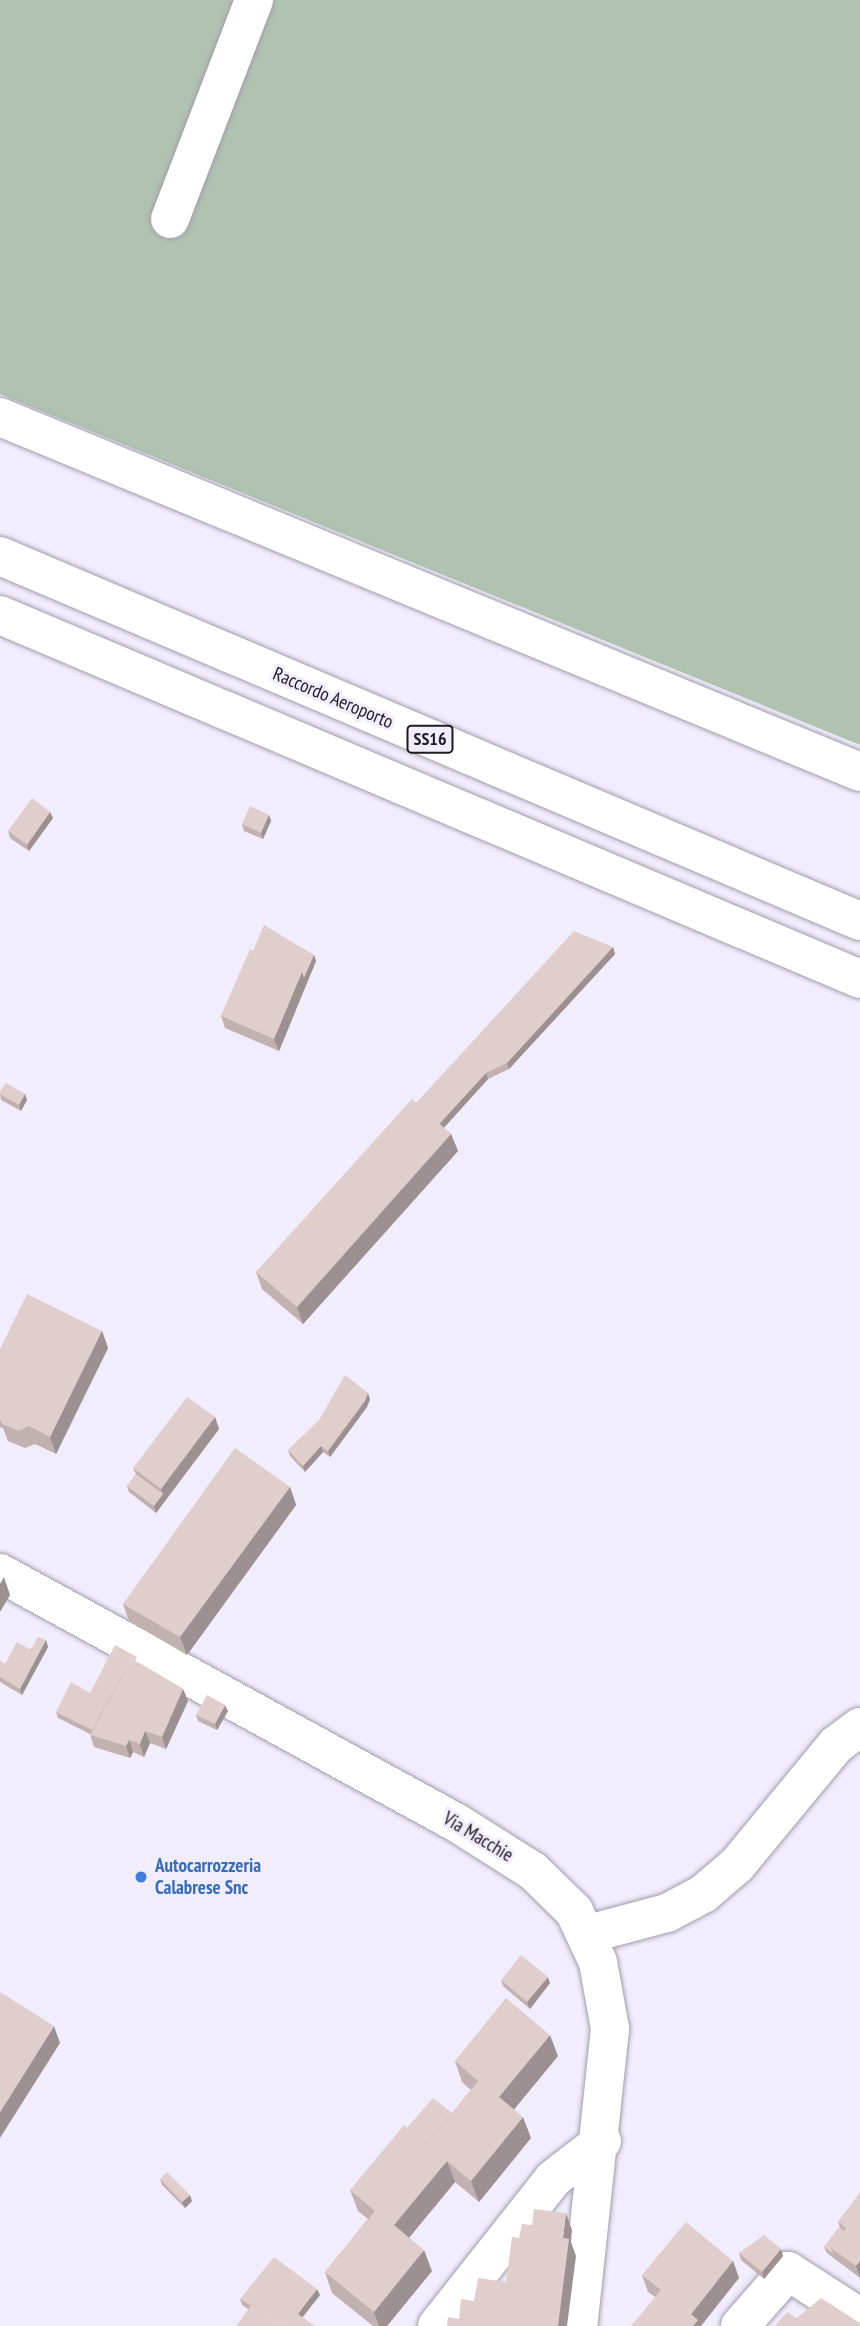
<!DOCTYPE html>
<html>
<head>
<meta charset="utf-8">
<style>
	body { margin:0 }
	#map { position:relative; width:860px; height:2326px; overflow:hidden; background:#f1edfc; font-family:"PT Sans Narrow",sans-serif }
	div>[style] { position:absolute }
	.green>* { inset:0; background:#b0c3b0 }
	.roads { filter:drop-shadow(0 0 2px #a19dab) drop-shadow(0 0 2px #a19dab) }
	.minor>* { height:38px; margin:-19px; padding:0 19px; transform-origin:19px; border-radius:19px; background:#fff }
	.highway>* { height:38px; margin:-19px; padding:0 19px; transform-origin:19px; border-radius:19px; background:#fff }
	.wall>* { inset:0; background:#c1b1b0 }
	.shaded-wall>* { inset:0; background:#9d9090 }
	.building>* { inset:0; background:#e0cecd }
	.dots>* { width:19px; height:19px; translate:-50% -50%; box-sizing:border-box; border:4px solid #f1edfc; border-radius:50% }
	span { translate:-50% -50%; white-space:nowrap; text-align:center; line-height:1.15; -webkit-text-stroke:6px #f1edfc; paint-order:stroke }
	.shield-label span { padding:2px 5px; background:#f1edfc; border:2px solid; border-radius:5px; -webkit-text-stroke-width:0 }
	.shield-label { font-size:18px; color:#1d1b20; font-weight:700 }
	.street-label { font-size:19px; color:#1d1b20 }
	.shop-label { font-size:19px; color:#366cbe; font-weight:700 }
	.left { translate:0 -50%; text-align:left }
</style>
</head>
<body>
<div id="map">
	<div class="green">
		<i style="clip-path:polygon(0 0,860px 0,860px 745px,0 394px)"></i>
	</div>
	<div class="roads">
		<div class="minor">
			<i style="left:170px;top:219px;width:235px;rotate:-69deg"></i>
			<i style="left:0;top:417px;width:930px;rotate:22.43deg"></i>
			<i style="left:0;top:1573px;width:521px;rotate:28.68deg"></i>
			<i style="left:457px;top:1823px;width:90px;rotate:32.3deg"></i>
			<i style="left:533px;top:1871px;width:57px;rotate:44.3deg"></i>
			<i style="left:574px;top:1911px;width:56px;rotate:64.8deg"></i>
			<i style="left:598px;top:1962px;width:68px;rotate:79.8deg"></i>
			<i style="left:610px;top:2029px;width:299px;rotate:96.1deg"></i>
			<i style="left:588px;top:1934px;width:82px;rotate:-14.9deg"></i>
			<i style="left:667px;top:1913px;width:41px;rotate:-27.8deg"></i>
			<i style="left:703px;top:1894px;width:45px;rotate:-40.5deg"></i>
			<i style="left:737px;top:1865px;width:156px;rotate:-50.5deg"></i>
			<i style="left:836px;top:1745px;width:30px;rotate:-37deg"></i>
			<i style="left:437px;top:2326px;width:187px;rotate:-51.7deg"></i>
			<i style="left:553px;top:2179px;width:62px;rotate:-37.8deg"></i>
			<i style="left:740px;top:2326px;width:73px;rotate:-48.9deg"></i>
			<i style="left:788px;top:2271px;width:81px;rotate:32.9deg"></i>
		</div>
		<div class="highway">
			<i style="left:0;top:556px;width:934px;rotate:23deg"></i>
			<i style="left:0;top:615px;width:934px;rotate:22.94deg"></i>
		</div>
	</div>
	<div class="wall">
		<i style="clip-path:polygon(269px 815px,271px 821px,263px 839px,244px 831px,242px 824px)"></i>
		<i style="clip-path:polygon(53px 818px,29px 851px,10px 838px,8px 831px)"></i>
		<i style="clip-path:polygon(613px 947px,615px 954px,509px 1069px,488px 1079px,444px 1128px,451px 1134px,458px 1151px,303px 1324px,262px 1289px,256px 1272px,416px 1103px)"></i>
		<i style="clip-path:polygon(253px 951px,314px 955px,316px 961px,279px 1051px,225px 1028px,221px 1016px)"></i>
		<i style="clip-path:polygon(0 1091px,25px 1094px,27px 1100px,21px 1111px,1px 1100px)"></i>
		<i style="clip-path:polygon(102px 1331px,108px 1348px,56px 1454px,35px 1444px,25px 1448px,8px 1441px,3px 1428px,0 1427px,0 1349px)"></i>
		<i style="clip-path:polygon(370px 1399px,367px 1407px,330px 1457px,323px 1452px,305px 1472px,290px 1456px,288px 1450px)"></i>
		<i style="clip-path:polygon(215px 1417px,219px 1429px,156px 1513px,129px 1492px,127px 1486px,136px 1474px,133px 1468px)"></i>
		<i style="clip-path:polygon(290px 1487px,296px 1505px,187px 1655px,129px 1621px,123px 1604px)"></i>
		<i style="clip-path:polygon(46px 1640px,48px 1647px,22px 1695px,0 1682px,0 1661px,5px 1664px)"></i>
		<i style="clip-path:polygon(139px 1663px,183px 1689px,188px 1701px,166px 1749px,150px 1743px,144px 1757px,133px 1752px,130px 1758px,94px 1747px,90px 1734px,58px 1718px,56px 1712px,90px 1693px)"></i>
		<i style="clip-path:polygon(228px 1711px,217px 1730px,198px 1721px,196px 1715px)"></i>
		<i style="clip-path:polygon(501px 1980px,550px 1983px,530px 2009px,503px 1986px)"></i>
		<i style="clip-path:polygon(558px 2056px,514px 2109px,531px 2138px,479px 2202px,455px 2182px,409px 2238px,432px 2271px,387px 2326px,373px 2326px,332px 2293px,325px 2272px,368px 2219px,358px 2211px,350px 2190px,452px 2113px,471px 2090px,462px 2082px,455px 2061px)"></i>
		<i style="clip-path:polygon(160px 2179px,192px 2201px,185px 2208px,162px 2185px)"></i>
		<i style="clip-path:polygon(860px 2193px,860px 2278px,827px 2253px,824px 2247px,840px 2228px,838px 2222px)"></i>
		<i style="clip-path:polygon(739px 2253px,783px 2256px,764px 2279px,741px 2260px)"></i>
		<i style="clip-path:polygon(733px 2261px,739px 2278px,655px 2297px,648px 2292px,642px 2275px)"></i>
		<i style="clip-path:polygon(320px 2295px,303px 2317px,248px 2309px,242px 2305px,240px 2299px)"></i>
	</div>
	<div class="shaded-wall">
		<i style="clip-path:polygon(50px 812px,53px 818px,29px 851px,27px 845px)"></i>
		<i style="clip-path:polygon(269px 815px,271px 821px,263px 839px,261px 833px)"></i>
		<i style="clip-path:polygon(613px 947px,615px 954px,509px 1069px,507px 1063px)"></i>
		<i style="clip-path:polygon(314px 955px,316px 961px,279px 1051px,274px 1039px,302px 972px)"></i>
		<i style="clip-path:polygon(486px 1073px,488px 1079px,438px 1134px,436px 1128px)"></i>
		<i style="clip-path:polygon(25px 1094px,27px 1100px,21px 1111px,19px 1105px)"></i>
		<i style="clip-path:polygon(451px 1134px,458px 1151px,303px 1324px,297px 1307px)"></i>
		<i style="clip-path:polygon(102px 1331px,108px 1348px,56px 1454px,50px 1437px)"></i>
		<i style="clip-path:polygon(368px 1393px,370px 1399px,367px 1407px,330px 1457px,328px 1451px)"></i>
		<i style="clip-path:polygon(215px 1417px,219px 1429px,156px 1513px,154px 1506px,163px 1494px,161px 1489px)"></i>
		<i style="clip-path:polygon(321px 1446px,323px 1452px,305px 1472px,303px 1466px)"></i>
		<i style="clip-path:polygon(290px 1487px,296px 1505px,187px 1655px,180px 1637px)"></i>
		<i style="clip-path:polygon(4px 1577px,10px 1595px,0 1612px,0 1584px)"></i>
		<i style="clip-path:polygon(46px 1640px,48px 1647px,22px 1695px,20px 1689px)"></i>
		<i style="clip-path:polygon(183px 1689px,188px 1701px,166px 1749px,162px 1737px)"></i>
		<i style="clip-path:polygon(225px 1705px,228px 1711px,217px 1730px,215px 1724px)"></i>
		<i style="clip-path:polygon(145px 1731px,150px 1743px,144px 1757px,140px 1744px)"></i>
		<i style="clip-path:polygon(129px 1740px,133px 1752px,130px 1758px,126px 1746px)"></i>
		<i style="clip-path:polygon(548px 1977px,550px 1983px,530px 2009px,527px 2002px)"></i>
		<i style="clip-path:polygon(54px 2026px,60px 2043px,0 2138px,0 2112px)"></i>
		<i style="clip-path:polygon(550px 2035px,558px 2056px,507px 2118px,499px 2097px)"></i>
		<i style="clip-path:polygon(523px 2117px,531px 2138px,479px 2202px,471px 2181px)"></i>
		<i style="clip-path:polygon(447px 2161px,455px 2182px,402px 2246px,394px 2225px)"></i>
		<i style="clip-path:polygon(190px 2195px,192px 2201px,185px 2208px,182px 2202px)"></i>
		<i style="clip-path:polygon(566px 2213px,572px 2230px,571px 2242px,576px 2256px,567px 2326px,558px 2326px,563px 2238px)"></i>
		<i style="clip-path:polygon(781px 2249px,783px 2256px,764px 2279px,762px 2272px)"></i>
		<i style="clip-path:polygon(424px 2250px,432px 2271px,387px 2326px,379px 2326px,374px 2312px)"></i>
		<i style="clip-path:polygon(733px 2261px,739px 2278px,701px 2326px,693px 2326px,691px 2314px)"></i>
		<i style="clip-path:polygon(860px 2261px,860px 2278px,856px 2266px)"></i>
		<i style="clip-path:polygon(317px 2289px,320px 2295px,300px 2320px,298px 2314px)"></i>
	</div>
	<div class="building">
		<i style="clip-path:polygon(32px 798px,50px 812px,27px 845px,8px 831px)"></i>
		<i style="clip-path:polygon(250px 806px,269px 815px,261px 833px,242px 824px)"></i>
		<i style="clip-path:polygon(264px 925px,314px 955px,304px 978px,302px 972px,253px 951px)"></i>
		<i style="clip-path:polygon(574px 931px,613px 947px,507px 1063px,486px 1073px,439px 1124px,416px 1103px)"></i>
		<i style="clip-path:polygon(250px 949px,302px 972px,274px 1039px,221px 1016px)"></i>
		<i style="clip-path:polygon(6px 1083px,25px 1094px,19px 1105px,0 1094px,0 1091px)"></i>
		<i style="clip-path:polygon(412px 1099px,451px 1134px,297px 1307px,256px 1272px)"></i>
		<i style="clip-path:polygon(27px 1294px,102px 1331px,50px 1437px,29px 1426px,19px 1431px,2px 1424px,0 1420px,0 1349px)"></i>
		<i style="clip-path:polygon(345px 1375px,368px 1393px,365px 1401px,328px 1451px,321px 1446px,303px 1466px,288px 1450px,319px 1420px)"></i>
		<i style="clip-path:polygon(187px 1397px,215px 1417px,161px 1489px,133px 1468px)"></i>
		<i style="clip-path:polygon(235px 1448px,290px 1487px,180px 1637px,123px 1604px)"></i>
		<i style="clip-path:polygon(136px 1474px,163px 1494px,154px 1506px,127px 1486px)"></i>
		<i style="clip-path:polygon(38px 1637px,46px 1640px,20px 1689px,0 1677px,0 1661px,5px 1664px,17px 1642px,31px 1650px)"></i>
		<i style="clip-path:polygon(115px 1645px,137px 1657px,135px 1661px,132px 1659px,92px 1730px,56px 1712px,71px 1682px,90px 1693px)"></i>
		<i style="clip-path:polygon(132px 1659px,183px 1689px,162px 1737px,145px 1731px,140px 1744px,129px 1740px,126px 1746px,90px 1735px)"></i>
		<i style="clip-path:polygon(207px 1695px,225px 1705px,215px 1724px,196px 1715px)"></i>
		<i style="clip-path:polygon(521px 1955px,548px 1977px,527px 2002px,501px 1980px)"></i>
		<i style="clip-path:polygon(0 1992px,54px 2026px,0 2112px)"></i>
		<i style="clip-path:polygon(506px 1998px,550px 2035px,499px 2097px,523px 2117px,471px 2181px,447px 2161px,394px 2225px,424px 2250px,374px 2312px,325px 2272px,375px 2211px,350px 2190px,404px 2125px,427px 2144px,478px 2081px,455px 2061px)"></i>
		<i style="clip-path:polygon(433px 2098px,452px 2113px,427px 2144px,407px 2128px)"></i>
		<i style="clip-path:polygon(167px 2172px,190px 2195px,182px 2202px,160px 2179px)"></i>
		<i style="clip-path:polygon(860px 2193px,860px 2261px,856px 2266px,831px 2248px,846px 2228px,838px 2222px)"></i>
		<i style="clip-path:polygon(534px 2209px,566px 2213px,563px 2238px,569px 2239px,558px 2326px,447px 2326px,448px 2317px,459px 2319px,461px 2299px,474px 2301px,478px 2278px,506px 2282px,512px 2237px,519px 2238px,522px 2224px,532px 2225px)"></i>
		<i style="clip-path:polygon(686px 2222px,733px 2261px,691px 2314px,698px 2320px,693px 2326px,631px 2326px,661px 2290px,642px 2275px)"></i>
		<i style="clip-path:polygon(839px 2227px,844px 2231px,831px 2248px,834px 2254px,824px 2247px)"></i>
		<i style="clip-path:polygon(764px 2235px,781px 2249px,762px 2272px,739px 2253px)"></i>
		<i style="clip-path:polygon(274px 2257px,317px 2289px,298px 2314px,315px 2326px,282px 2326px,252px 2304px,251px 2306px,240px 2299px)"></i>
		<i style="clip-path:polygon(821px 2298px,860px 2323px,860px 2326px,775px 2326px,787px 2312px,797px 2318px)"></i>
		<i style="clip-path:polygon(252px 2304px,282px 2326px,236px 2326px)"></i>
	</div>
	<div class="dots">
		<i style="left:141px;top:1877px;background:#3f7fe0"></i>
	</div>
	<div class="shield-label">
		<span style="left:430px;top:739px">SS16</span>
	</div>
	<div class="street-label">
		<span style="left:333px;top:698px;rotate:23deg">Raccordo Aeroporto</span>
		<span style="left:478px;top:1837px;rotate:31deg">Via Macchie</span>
	</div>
	<div class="shop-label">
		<span class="left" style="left:155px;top:1877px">Autocarrozzeria<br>Calabrese Snc</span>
	</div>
</div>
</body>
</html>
